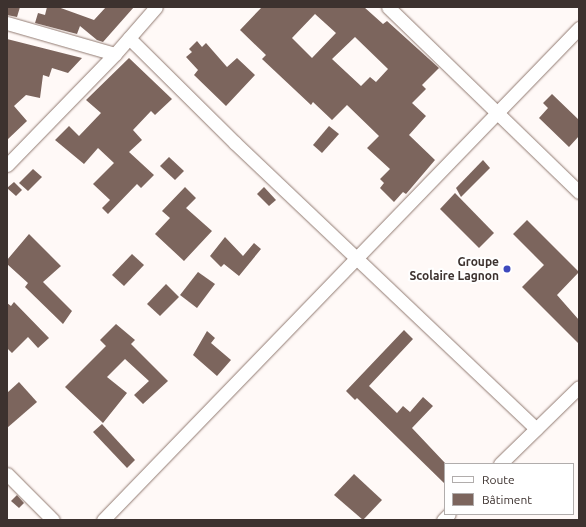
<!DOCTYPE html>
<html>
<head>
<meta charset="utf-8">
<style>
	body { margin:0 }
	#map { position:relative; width:586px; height:527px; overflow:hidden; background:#fff9f7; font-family:Ubuntu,sans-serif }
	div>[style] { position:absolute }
	.building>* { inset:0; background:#7c655d }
	.roads { filter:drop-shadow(0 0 1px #917a71) drop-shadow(0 0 1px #917a71) }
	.street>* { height:13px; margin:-6.5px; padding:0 6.5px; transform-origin:6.5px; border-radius:6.5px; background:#fff }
	.dots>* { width:11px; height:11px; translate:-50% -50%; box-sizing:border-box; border:2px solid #fff; border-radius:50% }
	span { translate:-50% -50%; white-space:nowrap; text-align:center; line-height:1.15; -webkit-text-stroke:4px #fff; paint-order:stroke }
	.poi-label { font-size:12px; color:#3d322f; font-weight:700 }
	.right { translate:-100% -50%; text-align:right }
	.frame { position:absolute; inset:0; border:8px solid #3d322f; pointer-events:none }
	.legend { position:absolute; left:444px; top:463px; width:130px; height:52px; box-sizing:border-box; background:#fff; border:1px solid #b1adac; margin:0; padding:5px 7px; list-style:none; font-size:12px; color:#3d322f }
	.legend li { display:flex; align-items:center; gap:8px; height:20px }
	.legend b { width:20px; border:1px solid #b1adac }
</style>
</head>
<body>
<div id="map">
	<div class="building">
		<i style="clip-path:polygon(7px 7px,20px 7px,17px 17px,7px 15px)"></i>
		<i style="clip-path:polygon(47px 7px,58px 7px,94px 20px,106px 7px,134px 7px,103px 42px,97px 40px,80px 26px,77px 34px,35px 23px,38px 13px,45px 15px)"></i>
		<i style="clip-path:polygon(evenodd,262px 7px,364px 7px,383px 24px,387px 21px,439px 68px,422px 85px,426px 89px,412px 103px,426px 116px,409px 135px,435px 160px,406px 194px,403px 192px,394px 202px,380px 188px,384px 183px,380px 179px,390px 169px,367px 148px,379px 136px,347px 105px,332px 120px,313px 102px,311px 105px,262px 59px,266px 55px,240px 30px,262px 7px,315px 14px,336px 33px,312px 58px,292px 38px,315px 14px,262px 7px,355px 37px,388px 69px,376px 82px,370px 77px,361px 86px,332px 59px,355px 37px)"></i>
		<i style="clip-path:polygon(7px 39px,82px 58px,68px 73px,52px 68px,49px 77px,43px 75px,40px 98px,26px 95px,14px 106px,27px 121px,7px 140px)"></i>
		<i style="clip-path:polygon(197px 41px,202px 47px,206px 43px,227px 67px,237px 58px,255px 75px,226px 106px,194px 75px,198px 70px,186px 57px,192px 52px,189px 49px)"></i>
		<i style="clip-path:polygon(129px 58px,172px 99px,155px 115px,151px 111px,133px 130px,142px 140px,129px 152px,154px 175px,141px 188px,137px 184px,108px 214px,102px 208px,110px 200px,93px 184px,114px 163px,98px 148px,84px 164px,55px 140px,69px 126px,79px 136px,101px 113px,86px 100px)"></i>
		<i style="clip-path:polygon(552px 94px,579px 120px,579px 136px,569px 147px,539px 118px,548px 108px,543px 103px)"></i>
		<i style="clip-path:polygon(329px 126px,339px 134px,322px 153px,313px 145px)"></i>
		<i style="clip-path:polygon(169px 157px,184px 171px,175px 180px,160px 166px)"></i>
		<i style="clip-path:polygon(483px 160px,490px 168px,461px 197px,456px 188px)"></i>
		<i style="clip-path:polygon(33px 169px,42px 177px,28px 191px,19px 183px)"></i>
		<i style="clip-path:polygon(14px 182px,22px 190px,16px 196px,7px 188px)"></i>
		<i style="clip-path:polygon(185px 187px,196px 198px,186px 208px,212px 231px,184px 261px,155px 234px,170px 218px,162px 211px)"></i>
		<i style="clip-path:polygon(264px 187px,276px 200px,269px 206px,257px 194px)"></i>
		<i style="clip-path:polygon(455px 193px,494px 233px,479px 248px,440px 209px)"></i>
		<i style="clip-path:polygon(527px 220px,579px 272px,557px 295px,579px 320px,579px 344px,522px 287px,544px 265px,513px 234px)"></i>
		<i style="clip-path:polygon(29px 234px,61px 266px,43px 282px,72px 311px,63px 324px,25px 287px,28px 283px,7px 264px,7px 260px)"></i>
		<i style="clip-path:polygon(225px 237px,243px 256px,254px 243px,261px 249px,239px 276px,224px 264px,221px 267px,210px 256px)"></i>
		<i style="clip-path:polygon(132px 254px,144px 265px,124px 286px,112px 275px)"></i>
		<i style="clip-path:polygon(198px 272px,215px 284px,197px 308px,180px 295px)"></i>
		<i style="clip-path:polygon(166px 284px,179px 297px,160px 316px,147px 304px)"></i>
		<i style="clip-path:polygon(14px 302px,49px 338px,38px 348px,28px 337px,12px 353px,7px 348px,7px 303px,11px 306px)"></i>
		<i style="clip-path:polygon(116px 324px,135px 340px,131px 344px,168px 381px,143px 404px,134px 395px,149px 381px,125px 359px,107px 377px,127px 393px,103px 423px,65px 387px,106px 346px,100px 340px)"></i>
		<i style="clip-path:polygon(404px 330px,413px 339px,369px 386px,397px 413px,403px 406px,410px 412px,423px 397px,433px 406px,412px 428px,445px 463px,445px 484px,357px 398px,355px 400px,346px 391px)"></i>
		<i style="clip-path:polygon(207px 331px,215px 338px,211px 343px,231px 360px,217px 376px,193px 355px)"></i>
		<i style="clip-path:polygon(19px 382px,37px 402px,7px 428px,7px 393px)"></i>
		<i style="clip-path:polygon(102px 424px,135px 460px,127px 468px,93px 432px)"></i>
		<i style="clip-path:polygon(354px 474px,382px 500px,363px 520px,334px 495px)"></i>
		<i style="clip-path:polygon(17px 495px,24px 503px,19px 508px,11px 501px)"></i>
	</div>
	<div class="roads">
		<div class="street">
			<i style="left:388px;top:7px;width:266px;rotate:44.1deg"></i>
			<i style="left:7px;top:23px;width:112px;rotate:16deg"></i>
			<i style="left:129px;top:38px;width:149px;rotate:44.7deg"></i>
			<i style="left:235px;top:143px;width:415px;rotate:43.5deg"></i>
			<i style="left:7px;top:165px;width:155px;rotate:-45.8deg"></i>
			<i style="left:115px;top:54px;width:62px;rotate:-48.9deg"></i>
			<i style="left:500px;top:464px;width:110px;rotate:-44.3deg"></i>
			<i style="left:7px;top:474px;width:65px;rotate:45deg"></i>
			<i style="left:103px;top:520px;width:685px;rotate:-45.95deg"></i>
			<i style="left:443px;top:520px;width:8px;rotate:-45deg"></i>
		</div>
	</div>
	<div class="dots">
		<i style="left:507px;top:269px;background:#3e49bd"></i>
	</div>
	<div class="poi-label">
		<span class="right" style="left:499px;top:269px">Groupe<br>Scolaire Lagnon</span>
	</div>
	<div class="frame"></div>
	<ul class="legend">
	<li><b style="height:5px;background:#fff"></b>Route</li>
	<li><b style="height:11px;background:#7c655d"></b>Bâtiment</li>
	</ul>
</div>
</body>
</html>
